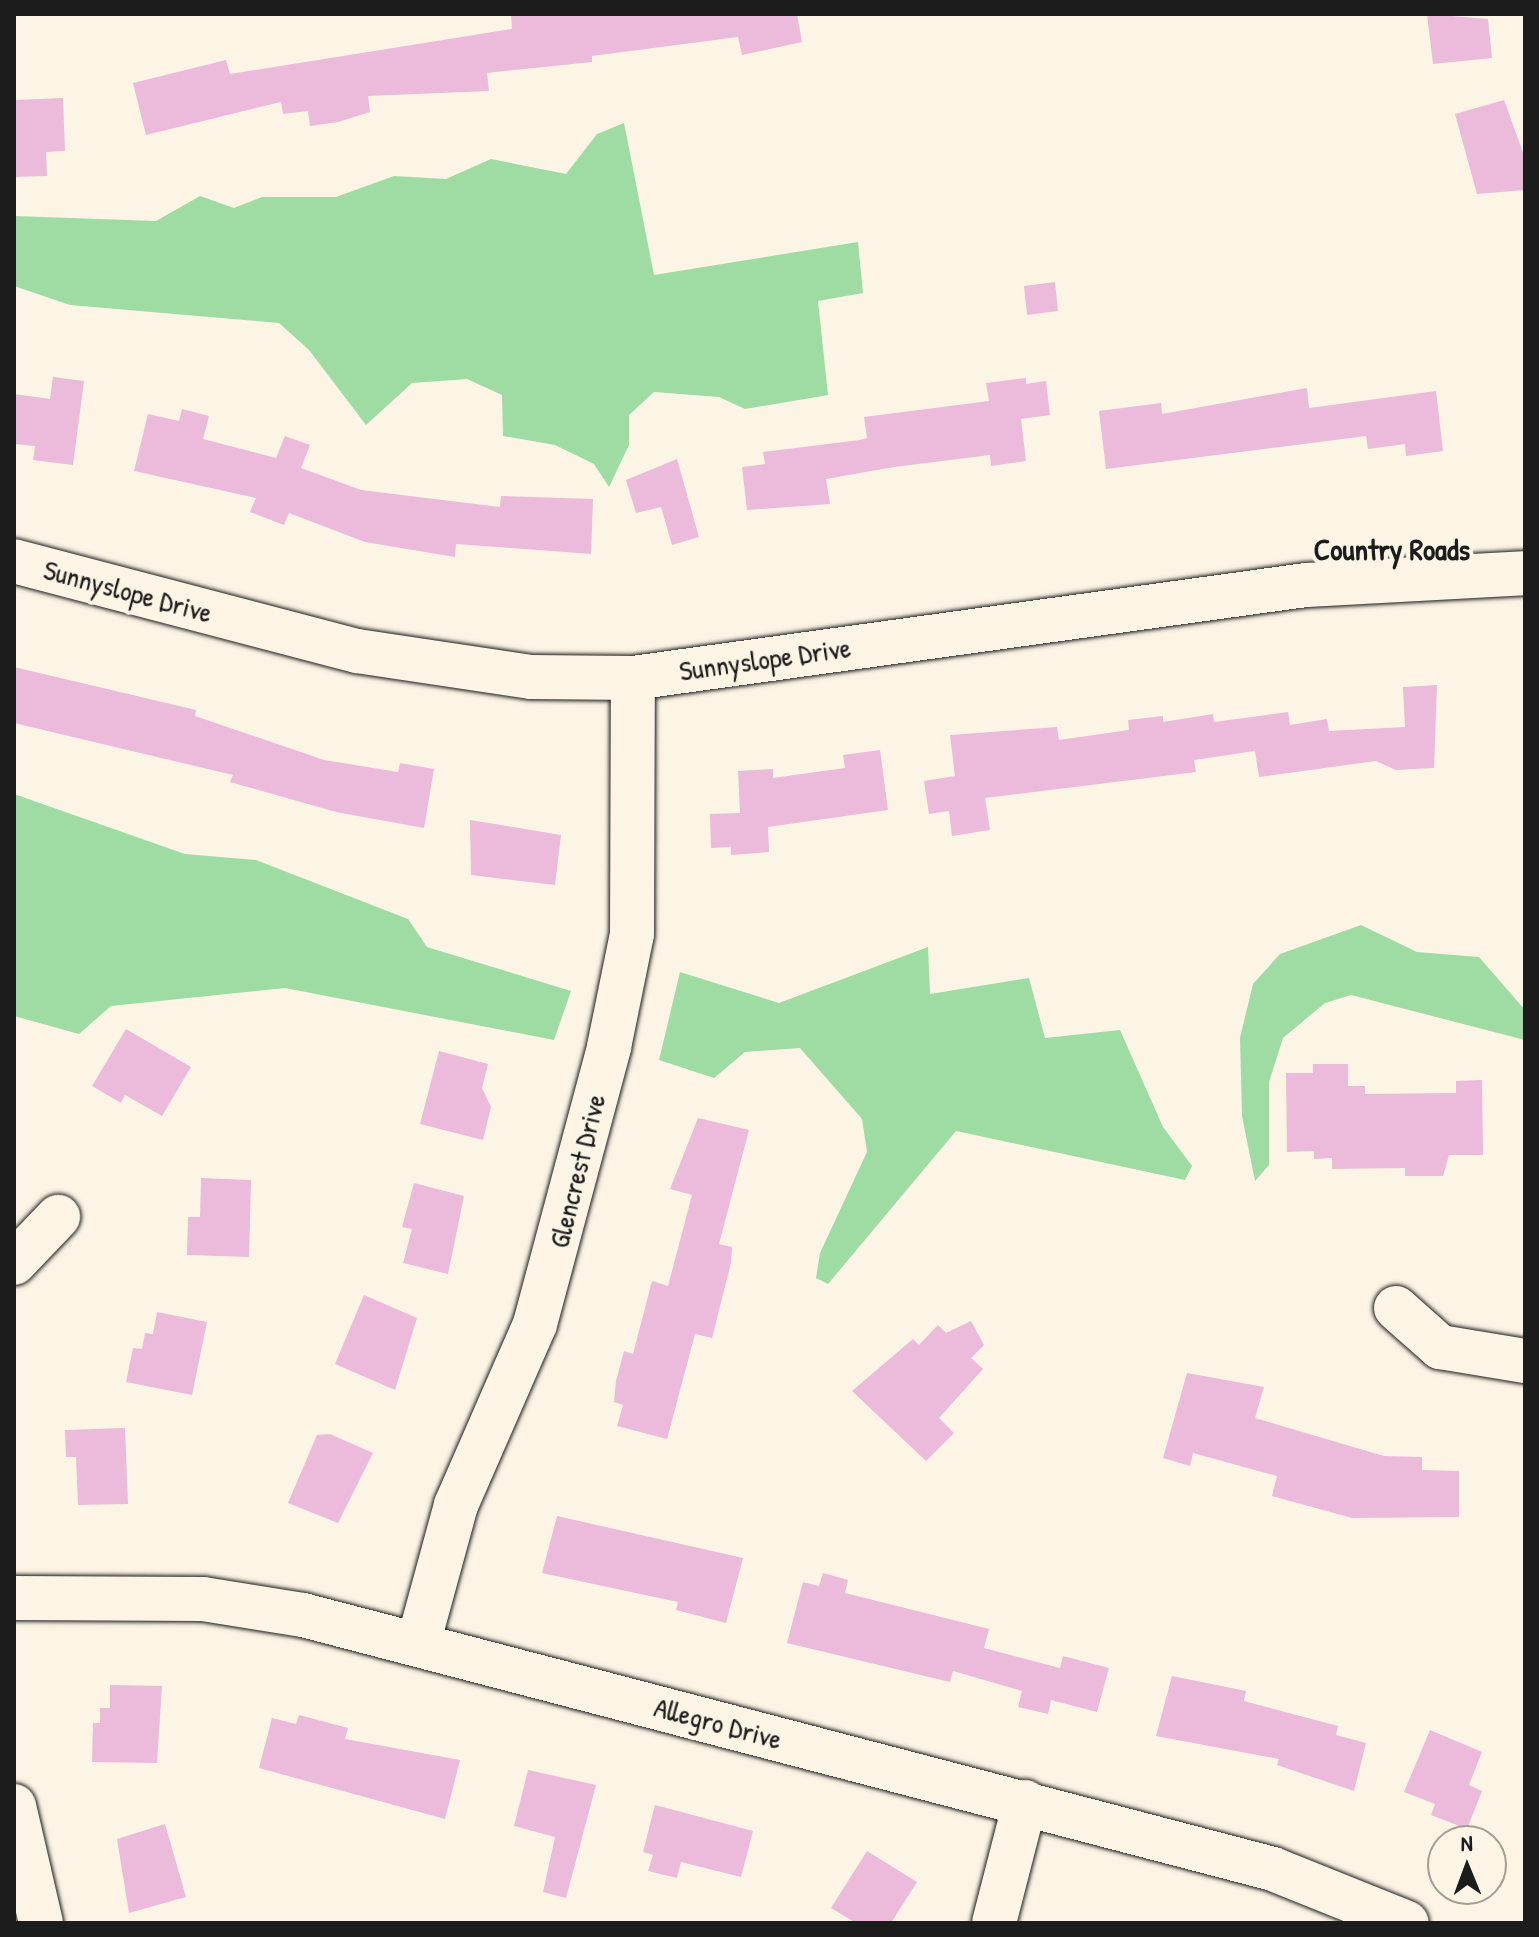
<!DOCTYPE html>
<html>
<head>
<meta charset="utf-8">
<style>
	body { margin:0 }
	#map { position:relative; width:1539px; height:1937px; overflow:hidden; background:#fcf5e5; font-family:"Patrick Hand",sans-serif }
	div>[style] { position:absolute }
	.green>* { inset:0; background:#9edca4 }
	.building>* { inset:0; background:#ecbada }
	.roads { filter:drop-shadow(0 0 2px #1c1c1c) drop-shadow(0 0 2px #1c1c1c) }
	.minor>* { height:44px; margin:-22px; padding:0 22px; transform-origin:22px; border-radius:22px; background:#fcf5e5 }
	span { translate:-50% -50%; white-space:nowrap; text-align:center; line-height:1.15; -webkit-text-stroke:8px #fcf5e5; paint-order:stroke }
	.street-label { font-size:28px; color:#1c1c1c }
	.neighbourhood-label { font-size:30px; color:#1c1c1c; font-weight:700 }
	.frame { position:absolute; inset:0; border:16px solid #1c1c1c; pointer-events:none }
	.north { position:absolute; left:1427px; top:1825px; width:80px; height:80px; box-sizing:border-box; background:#fcf5e5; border:2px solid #a29e95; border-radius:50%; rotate:359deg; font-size:22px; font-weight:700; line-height:32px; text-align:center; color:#1c1c1c }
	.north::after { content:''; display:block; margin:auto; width:28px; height:36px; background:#1c1c1c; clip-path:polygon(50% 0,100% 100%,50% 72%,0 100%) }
</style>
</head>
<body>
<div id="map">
	<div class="green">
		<i style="clip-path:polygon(624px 123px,654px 275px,858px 242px,863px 293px,818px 301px,828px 395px,745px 409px,719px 397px,654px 392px,629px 415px,629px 445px,609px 487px,594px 464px,555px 445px,503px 436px,502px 395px,467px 379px,412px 383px,366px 425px,309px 350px,279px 323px,70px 305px,14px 286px,14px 216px,156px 221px,200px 196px,234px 208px,262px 197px,336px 197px,394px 176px,446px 179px,491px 159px,566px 174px,597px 134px)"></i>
		<i style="clip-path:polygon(14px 794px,185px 854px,256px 860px,408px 919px,427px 947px,571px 991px,554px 1040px,285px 988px,111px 1006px,79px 1034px,14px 1016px)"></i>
		<i style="clip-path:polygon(1361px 925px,1417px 952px,1479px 957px,1525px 1010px,1525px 1040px,1351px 995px,1325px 1003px,1283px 1038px,1269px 1082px,1269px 1165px,1255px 1181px,1242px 1116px,1240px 1038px,1253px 984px,1280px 954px)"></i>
		<i style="clip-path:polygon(928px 947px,930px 994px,1029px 978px,1045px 1038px,1120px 1030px,1163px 1127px,1192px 1166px,1185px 1180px,956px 1131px,828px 1284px,816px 1278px,820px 1253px,867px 1152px,862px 1119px,800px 1048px,745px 1052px,714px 1078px,659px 1060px,680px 972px,779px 1003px)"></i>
	</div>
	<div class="building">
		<i style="clip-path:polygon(511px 14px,797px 14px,802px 42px,742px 55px,738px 37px,592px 56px,592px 62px,487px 73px,489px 91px,368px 96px,370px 112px,338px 122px,310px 126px,308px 111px,283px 114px,281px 102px,146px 135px,133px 83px,226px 60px,230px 74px,512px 29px)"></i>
		<i style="clip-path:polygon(1427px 14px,1488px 19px,1492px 58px,1433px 64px)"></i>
		<i style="clip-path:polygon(63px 98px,65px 151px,46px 152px,47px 176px,14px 177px,14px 100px)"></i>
		<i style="clip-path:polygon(1504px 100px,1525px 158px,1525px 190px,1477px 194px,1455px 114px)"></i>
		<i style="clip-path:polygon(1055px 282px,1058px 311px,1027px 315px,1024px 286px)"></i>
		<i style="clip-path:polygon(53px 377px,84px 381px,73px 465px,33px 460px,35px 446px,14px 444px,14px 394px,50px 399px)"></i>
		<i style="clip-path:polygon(1026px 378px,1026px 384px,1046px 381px,1050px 415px,1021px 419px,1026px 461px,991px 466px,990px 455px,894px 467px,826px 479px,830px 504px,747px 510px,742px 467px,765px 464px,763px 452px,860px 440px,867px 438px,864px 417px,989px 401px,986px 383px)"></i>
		<i style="clip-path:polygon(1307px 388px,1309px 408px,1436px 391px,1443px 451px,1406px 456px,1405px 444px,1368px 449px,1366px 436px,1106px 469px,1099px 411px,1161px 403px,1162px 414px)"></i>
		<i style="clip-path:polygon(182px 409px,209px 416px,203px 439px,276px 458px,285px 436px,310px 445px,301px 468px,361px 490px,500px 507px,501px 496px,593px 499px,591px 554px,456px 544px,455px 557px,365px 542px,289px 513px,284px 525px,250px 512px,256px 498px,134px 471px,148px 414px,179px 421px)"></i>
		<i style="clip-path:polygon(677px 459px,699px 537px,672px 545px,661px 507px,636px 513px,626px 480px)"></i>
		<i style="clip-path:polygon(14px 667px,196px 710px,195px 716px,324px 760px,398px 772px,400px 763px,434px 769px,424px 828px,336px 812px,230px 782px,233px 775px,14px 723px)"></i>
		<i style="clip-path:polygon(1437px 685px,1434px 768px,1396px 770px,1376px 761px,1259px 777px,1255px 751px,1194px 760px,1196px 772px,985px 798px,990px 830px,952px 836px,949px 811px,929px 814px,924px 781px,955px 776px,950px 735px,1057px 727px,1059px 740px,1129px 730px,1128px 720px,1163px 716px,1163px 722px,1213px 714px,1214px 722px,1288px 712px,1290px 725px,1327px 719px,1329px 731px,1405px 727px,1403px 687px)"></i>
		<i style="clip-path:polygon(880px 750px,888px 810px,768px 827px,769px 852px,731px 855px,731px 847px,711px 848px,710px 814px,740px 813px,738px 771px,773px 769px,773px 778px,845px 768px,843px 755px)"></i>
		<i style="clip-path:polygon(470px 820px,561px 835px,555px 885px,471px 875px)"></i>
		<i style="clip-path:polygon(126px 1029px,191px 1067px,162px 1116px,125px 1095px,121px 1103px,92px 1086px)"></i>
		<i style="clip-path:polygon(439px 1051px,488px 1064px,482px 1088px,491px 1107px,483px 1140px,420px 1124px)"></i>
		<i style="clip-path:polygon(1313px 1064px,1348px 1064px,1348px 1086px,1365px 1086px,1365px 1094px,1456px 1093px,1456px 1081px,1482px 1080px,1483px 1155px,1449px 1155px,1443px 1176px,1405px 1176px,1405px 1168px,1332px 1169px,1332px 1158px,1314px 1159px,1314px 1151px,1287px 1152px,1286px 1073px,1313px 1073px)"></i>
		<i style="clip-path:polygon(698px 1118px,749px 1130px,719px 1244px,732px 1247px,731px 1263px,712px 1338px,695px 1334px,667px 1439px,617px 1426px,623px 1405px,614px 1402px,616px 1381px,624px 1351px,633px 1354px,652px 1281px,668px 1286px,692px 1195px,670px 1189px)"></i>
		<i style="clip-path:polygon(201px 1178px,251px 1180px,249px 1257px,187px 1255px,188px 1217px,200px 1217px)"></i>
		<i style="clip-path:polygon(414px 1183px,464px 1196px,448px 1274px,403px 1263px,412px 1229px,402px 1227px)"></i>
		<i style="clip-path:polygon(364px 1295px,417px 1318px,395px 1390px,335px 1364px)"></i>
		<i style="clip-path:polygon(157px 1312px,207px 1322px,192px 1395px,126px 1382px,133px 1348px,142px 1349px,145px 1333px,153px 1334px)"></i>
		<i style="clip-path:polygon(971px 1321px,984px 1345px,971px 1358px,983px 1369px,939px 1418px,954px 1433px,926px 1461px,852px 1391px,913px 1339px,919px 1345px,938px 1325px,946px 1333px)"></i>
		<i style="clip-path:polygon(1187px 1373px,1264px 1387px,1255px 1418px,1384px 1456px,1422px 1457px,1422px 1470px,1459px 1471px,1459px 1517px,1352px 1518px,1272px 1496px,1277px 1476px,1193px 1453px,1190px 1466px,1163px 1458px)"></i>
		<i style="clip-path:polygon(125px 1428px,128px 1504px,78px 1505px,76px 1457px,66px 1457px,65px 1430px)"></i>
		<i style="clip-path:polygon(330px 1434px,373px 1453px,338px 1523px,288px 1503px,317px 1435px)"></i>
		<i style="clip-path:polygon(557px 1516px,743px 1558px,726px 1623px,676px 1610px,678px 1602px,542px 1573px)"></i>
		<i style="clip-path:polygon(823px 1573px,848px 1580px,845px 1593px,989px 1629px,984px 1648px,1060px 1668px,1063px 1656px,1109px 1668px,1097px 1712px,1051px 1700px,1048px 1714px,1018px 1707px,1022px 1691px,953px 1671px,950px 1682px,787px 1643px,803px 1582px,819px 1586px)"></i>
		<i style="clip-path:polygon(1172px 1676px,1246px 1691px,1244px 1701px,1338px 1726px,1336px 1735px,1366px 1743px,1354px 1791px,1277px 1765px,1279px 1759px,1156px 1736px)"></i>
		<i style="clip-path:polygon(110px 1685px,162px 1686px,157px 1763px,92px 1762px,93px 1723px,100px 1723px,100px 1708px,110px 1708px)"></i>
		<i style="clip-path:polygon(299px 1715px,348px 1728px,345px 1739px,460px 1760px,445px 1819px,259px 1768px,272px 1718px,296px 1724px)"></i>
		<i style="clip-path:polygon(1430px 1730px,1482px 1752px,1469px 1785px,1482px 1791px,1467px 1829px,1431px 1815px,1435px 1804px,1404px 1792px)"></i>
		<i style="clip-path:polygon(528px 1770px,596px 1785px,566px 1898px,543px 1892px,555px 1837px,514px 1826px)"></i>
		<i style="clip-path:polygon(655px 1805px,753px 1831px,741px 1877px,681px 1862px,677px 1878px,648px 1871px,653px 1855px,643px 1852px)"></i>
		<i style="clip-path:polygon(165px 1824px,186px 1897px,129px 1913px,117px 1839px)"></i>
		<i style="clip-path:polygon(867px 1851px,917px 1882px,891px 1923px,856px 1923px,831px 1908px)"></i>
	</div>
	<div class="roads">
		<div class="minor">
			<i style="left:14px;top:561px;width:355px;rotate:14.7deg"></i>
			<i style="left:357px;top:651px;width:176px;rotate:8.5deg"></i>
			<i style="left:531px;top:677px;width:102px;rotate:0.6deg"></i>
			<i style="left:633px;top:678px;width:679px;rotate:-7.87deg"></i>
			<i style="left:1306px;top:585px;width:219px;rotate:-3.1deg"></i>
			<i style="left:14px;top:1263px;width:64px;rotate:-46.3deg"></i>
			<i style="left:1396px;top:1308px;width:59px;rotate:41.6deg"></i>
			<i style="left:1440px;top:1347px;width:86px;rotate:9.4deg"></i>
			<i style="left:14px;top:1598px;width:189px;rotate:0.3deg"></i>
			<i style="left:203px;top:1599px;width:101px;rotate:9.1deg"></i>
			<i style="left:303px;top:1615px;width:1003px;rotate:14.67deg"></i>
			<i style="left:1273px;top:1869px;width:144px;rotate:21.9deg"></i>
			<i style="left:418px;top:1644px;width:144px;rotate:-74.7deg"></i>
			<i style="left:456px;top:1505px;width:197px;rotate:-66.4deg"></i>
			<i style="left:535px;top:1324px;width:287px;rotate:-75deg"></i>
			<i style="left:609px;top:1047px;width:115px;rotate:-78.5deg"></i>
			<i style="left:632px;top:934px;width:256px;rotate:-89.8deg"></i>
			<i style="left:14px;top:1806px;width:120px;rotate:77deg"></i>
			<i style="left:994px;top:1923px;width:125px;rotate:-75.6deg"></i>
		</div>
	</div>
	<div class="street-label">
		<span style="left:128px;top:591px;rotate:15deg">Sunnyslope Drive</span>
		<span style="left:765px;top:659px;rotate:-8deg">Sunnyslope Drive</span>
		<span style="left:577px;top:1171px;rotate:-76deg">Glencrest Drive</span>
		<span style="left:718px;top:1723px;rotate:15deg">Allegro Drive</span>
	</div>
	<div class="neighbourhood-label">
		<span style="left:1392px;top:549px">Country Roads</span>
	</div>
	<div class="frame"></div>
	<div class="north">N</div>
</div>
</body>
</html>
